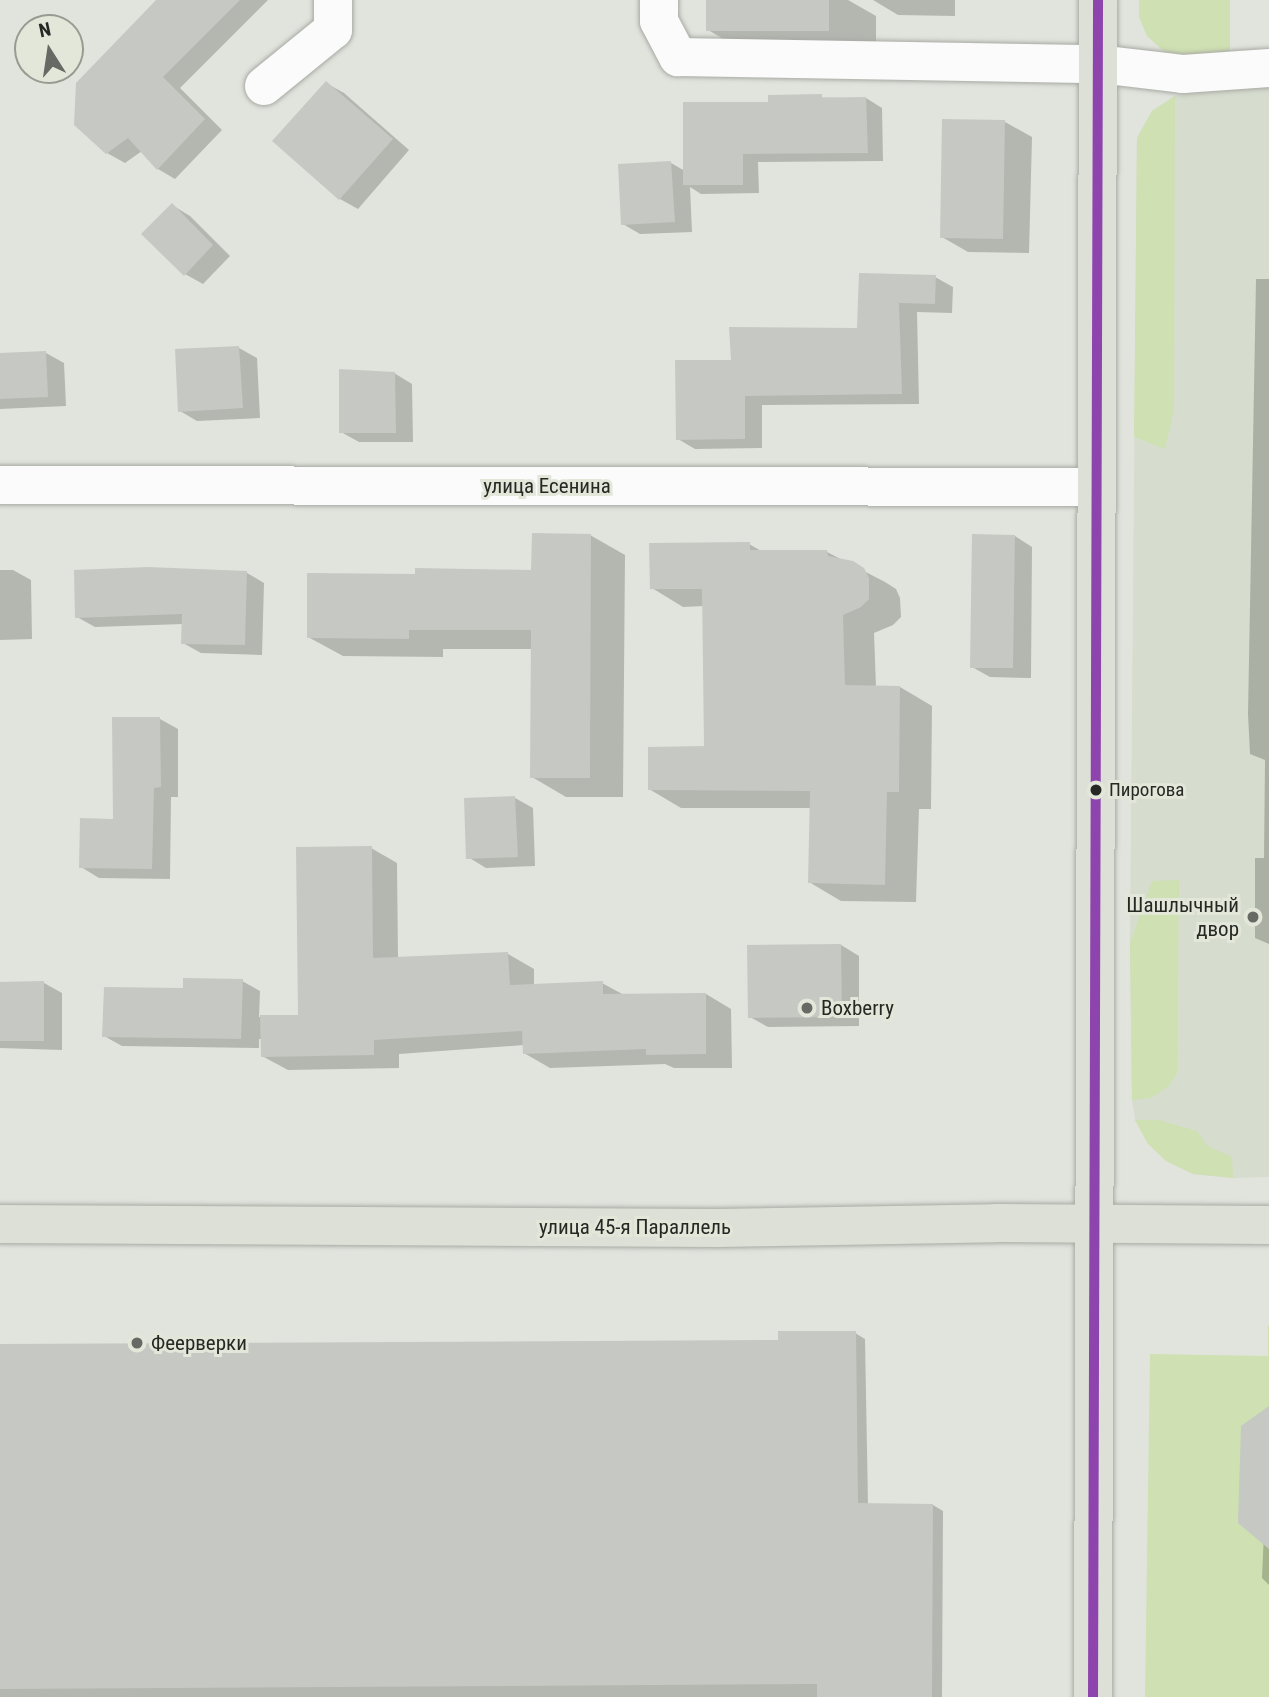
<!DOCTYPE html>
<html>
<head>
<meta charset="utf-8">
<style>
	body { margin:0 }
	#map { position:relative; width:1269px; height:1697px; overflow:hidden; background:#e1e4dd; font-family:"Roboto Condensed",sans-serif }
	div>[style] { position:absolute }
	.built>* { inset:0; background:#d6dcce }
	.green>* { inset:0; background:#cfe0b2 }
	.shadow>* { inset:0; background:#0003 }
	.building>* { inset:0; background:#c6c8c3 }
	.roads { filter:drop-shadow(0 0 2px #a8aaa4) drop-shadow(0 0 2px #a8aaa4) }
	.minor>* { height:38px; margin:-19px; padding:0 19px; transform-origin:19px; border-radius:19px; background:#fafbfa }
	.major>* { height:38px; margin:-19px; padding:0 19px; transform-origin:19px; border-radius:19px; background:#dde0d7 }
	.bus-1>* { height:10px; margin:-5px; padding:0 5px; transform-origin:5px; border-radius:5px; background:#8e44ad }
	.dots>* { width:19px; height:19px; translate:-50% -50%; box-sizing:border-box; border:4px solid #e2e7da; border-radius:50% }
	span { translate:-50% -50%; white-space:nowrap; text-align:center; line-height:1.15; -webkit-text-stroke:6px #e2e7da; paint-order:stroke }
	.bus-label { font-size:19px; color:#262823 }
	.left { translate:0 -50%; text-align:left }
	.street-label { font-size:21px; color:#262823 }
	.poi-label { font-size:21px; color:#262823 }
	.right { translate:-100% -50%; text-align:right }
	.north { position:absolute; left:14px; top:14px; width:70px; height:70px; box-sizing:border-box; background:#e2e7da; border:2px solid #979b91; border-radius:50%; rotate:348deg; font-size:19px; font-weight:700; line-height:28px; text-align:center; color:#262823 }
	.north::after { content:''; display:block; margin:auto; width:24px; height:32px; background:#676a64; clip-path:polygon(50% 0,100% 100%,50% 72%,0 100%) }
</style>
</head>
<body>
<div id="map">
	<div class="built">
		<i style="clip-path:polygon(1269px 78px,1269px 1177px,1232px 1178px,1193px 1174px,1166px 1161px,1149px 1144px,1135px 1120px,1132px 1100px,1130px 943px,1137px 138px,1152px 111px,1175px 96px)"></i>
	</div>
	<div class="green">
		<i style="clip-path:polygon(1139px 0,1230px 0,1230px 51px,1172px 59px,1147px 36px,1139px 17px)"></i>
		<i style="clip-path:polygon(1175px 96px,1174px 410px,1165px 449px,1134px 437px,1137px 138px,1152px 111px)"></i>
		<i style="clip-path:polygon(1179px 880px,1177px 1073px,1169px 1086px,1151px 1098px,1132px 1100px,1130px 943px,1152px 881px)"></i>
		<i style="clip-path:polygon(1135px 1120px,1158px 1120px,1197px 1131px,1207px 1146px,1232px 1157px,1233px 1178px,1193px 1174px,1166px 1161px,1148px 1144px)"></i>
		<i style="clip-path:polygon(1268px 1325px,1269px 1325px,1269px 1697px,1145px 1697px,1150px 1354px,1268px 1356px)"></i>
	</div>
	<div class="shadow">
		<i style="clip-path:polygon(158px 0,268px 0,180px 88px,222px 130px,175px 179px,158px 169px,142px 151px,125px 163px,107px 153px)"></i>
		<i style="clip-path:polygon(708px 0,848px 0,876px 16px,876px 57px,755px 57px,708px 30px)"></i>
		<i style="clip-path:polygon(873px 0,955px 0,955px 16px,898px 15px)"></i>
		<i style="clip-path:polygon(326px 83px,344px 93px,409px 150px,358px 209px,340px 199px,275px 141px)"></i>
		<i style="clip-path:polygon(770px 97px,866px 98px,882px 108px,883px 161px,758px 162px,759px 193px,701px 194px,690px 187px,692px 232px,640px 234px,623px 224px,671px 163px,685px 171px,770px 104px)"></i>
		<i style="clip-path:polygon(943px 121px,1005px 122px,1032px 137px,1029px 253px,968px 252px,942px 237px)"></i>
		<i style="clip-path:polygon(172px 205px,190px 216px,230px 256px,203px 284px,185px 274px)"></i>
		<i style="clip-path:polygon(935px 277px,953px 287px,952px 313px,917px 312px,919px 404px,762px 405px,762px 448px,695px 449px,678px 439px,733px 361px,858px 330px)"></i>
		<i style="clip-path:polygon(1256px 279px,1269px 279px,1269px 944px,1255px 938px,1255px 858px,1264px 858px,1265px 760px,1250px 754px,1248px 714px)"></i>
		<i style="clip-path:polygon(239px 348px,257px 358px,260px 418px,197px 421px,180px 411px)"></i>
		<i style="clip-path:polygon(46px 353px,64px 363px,66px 406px,0 409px,0 355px)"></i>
		<i style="clip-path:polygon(394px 373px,412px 384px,413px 442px,359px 442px,341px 432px)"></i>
		<i style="clip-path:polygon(590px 535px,625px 555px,623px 797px,566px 797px,532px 777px,533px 649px,443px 649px,443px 657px,343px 656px,308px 637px,533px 571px)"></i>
		<i style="clip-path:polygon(1015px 536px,1032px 547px,1031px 678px,990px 677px,972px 667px)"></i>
		<i style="clip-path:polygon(749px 544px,763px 552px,827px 552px,885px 582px,896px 589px,900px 598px,901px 617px,893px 625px,874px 633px,876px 687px,900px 687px,932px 706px,931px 809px,919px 809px,916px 902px,841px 901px,809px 882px,811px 808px,681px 808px,649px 789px,705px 748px,704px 606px,683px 607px,652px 588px)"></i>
		<i style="clip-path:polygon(0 570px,13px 570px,31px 580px,32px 639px,0 640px)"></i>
		<i style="clip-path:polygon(247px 573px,264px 583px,262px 655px,201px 653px,183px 643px,183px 624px,95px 627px,77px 617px)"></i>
		<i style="clip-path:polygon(160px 719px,178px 729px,178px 797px,171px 797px,170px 879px,99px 878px,81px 867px,114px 820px)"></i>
		<i style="clip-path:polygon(515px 798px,533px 808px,535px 866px,486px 868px,468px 857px)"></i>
		<i style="clip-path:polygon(371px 848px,397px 863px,398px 958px,508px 954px,534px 969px,534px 985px,602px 983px,624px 995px,706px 994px,731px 1009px,732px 1068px,674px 1068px,665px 1064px,550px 1068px,524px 1053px,524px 1045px,399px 1054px,399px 1068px,288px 1070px,262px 1056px,262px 1039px,259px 1039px,259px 1048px,122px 1046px,104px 1036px,185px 990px,242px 981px,260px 991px,259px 1017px,300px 1017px)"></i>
		<i style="clip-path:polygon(841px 945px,859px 956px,859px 1026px,768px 1027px,750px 1017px)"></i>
		<i style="clip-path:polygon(0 983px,44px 983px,62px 993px,62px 1050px,0 1048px)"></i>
		<i style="clip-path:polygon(855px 1333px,865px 1339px,868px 1505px,933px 1505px,943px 1511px,942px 1697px,0 1697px,0 1346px,779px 1342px)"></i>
		<i style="clip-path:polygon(1269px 1415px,1269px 1585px,1262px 1578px)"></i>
	</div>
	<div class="building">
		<i style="clip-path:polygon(156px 0,240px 0,163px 77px,205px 119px,157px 170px,128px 138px,106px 154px,74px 125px,76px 83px)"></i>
		<i style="clip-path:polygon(706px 0,829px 0,829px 31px,706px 31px)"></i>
		<i style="clip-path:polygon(326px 81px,393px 139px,339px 200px,272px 141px)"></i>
		<i style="clip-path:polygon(822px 94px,822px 98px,866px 97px,868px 153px,743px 154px,743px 185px,683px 185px,683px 102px,768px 102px,768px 95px)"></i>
		<i style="clip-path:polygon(942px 119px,1005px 120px,1003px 239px,940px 238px)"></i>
		<i style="clip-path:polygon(671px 161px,675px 222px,621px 225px,618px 164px)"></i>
		<i style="clip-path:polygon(172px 203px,213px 245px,184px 276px,141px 234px)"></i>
		<i style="clip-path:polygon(859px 273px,936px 275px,935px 304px,899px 303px,902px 394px,745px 396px,745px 439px,676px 440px,675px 360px,731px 360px,729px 327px,857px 328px)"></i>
		<i style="clip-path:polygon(239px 346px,243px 408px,178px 412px,175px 349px)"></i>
		<i style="clip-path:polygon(46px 351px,48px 397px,0 399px,0 353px)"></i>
		<i style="clip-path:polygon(339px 369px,395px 372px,396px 433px,339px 433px)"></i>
		<i style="clip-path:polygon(532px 533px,591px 534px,590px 778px,530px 778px,531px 630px,409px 630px,409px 639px,307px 638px,307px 573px,415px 574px,415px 568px,531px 570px)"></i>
		<i style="clip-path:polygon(972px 534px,1015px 535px,1013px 668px,970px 668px)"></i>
		<i style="clip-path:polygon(750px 542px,750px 550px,827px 550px,828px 556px,853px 561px,864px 568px,869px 578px,869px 599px,861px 607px,843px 615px,845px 685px,900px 686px,899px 792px,887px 792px,885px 885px,808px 883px,810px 791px,648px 790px,648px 747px,704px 746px,702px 589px,650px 589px,649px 543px)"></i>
		<i style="clip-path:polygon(148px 567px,247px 571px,245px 645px,181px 644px,182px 614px,75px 618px,74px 570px)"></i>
		<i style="clip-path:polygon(112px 717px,160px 717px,161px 787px,154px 788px,152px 869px,79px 868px,80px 818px,113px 819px)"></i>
		<i style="clip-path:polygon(515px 796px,518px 857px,466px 859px,464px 798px)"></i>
		<i style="clip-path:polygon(372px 846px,373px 958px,508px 952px,510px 985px,603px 981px,603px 994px,706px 993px,706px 1054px,646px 1055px,646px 1049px,523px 1054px,522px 1031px,374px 1040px,374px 1055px,261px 1057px,260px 1015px,298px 1015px,296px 847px)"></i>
		<i style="clip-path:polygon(841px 944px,842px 1017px,748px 1018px,747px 945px)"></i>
		<i style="clip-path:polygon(183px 978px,243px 979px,241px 1039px,102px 1037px,104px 987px,183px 988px)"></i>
		<i style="clip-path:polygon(44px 981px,44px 1041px,0 1041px,0 982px)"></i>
		<i style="clip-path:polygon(778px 1331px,856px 1331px,858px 1503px,933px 1504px,932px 1697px,817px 1697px,817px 1684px,0 1689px,0 1344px,778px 1340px)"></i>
		<i style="clip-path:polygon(1269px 1406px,1269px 1549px,1238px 1523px,1241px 1426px)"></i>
	</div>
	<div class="roads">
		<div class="minor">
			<i style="left:659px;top:0;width:21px;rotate:90deg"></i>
			<i style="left:659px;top:21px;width:41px;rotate:62.2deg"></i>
			<i style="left:678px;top:57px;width:420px;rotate:1deg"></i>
			<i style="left:1098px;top:64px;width:86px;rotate:6.7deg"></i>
			<i style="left:1183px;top:74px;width:86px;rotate:-4deg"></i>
			<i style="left:264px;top:86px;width:89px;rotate:-39.1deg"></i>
			<i style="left:333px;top:30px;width:30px;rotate:-90deg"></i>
			<i style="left:0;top:485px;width:1095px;rotate:0.1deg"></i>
		</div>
		<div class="major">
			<i style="left:0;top:1224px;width:718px;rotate:0.32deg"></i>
			<i style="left:718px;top:1228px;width:278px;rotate:-1deg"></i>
			<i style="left:996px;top:1223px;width:273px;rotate:0.4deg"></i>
			<i style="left:1093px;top:1697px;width:1697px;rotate:-89.83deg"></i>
		</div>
	</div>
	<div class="bus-1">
		<i style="left:1093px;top:1697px;width:1697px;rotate:-89.83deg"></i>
	</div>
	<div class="dots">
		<i style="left:1096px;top:790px;background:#262823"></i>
		<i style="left:1253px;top:917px;background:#676a64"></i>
		<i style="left:807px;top:1008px;background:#676a64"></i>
		<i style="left:137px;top:1343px;background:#676a64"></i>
	</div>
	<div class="bus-label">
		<span class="left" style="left:1109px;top:790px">Пирогова</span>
	</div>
	<div class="street-label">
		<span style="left:547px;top:486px">улица Есенина</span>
		<span style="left:635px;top:1227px">улица 45-я Параллель</span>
	</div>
	<div class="poi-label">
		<span class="right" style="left:1239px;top:917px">Шашлычный<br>двор</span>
		<span class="left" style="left:821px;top:1008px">Boxberry</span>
		<span class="left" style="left:151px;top:1343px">Феерверки</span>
	</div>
	<div class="north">N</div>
</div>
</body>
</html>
